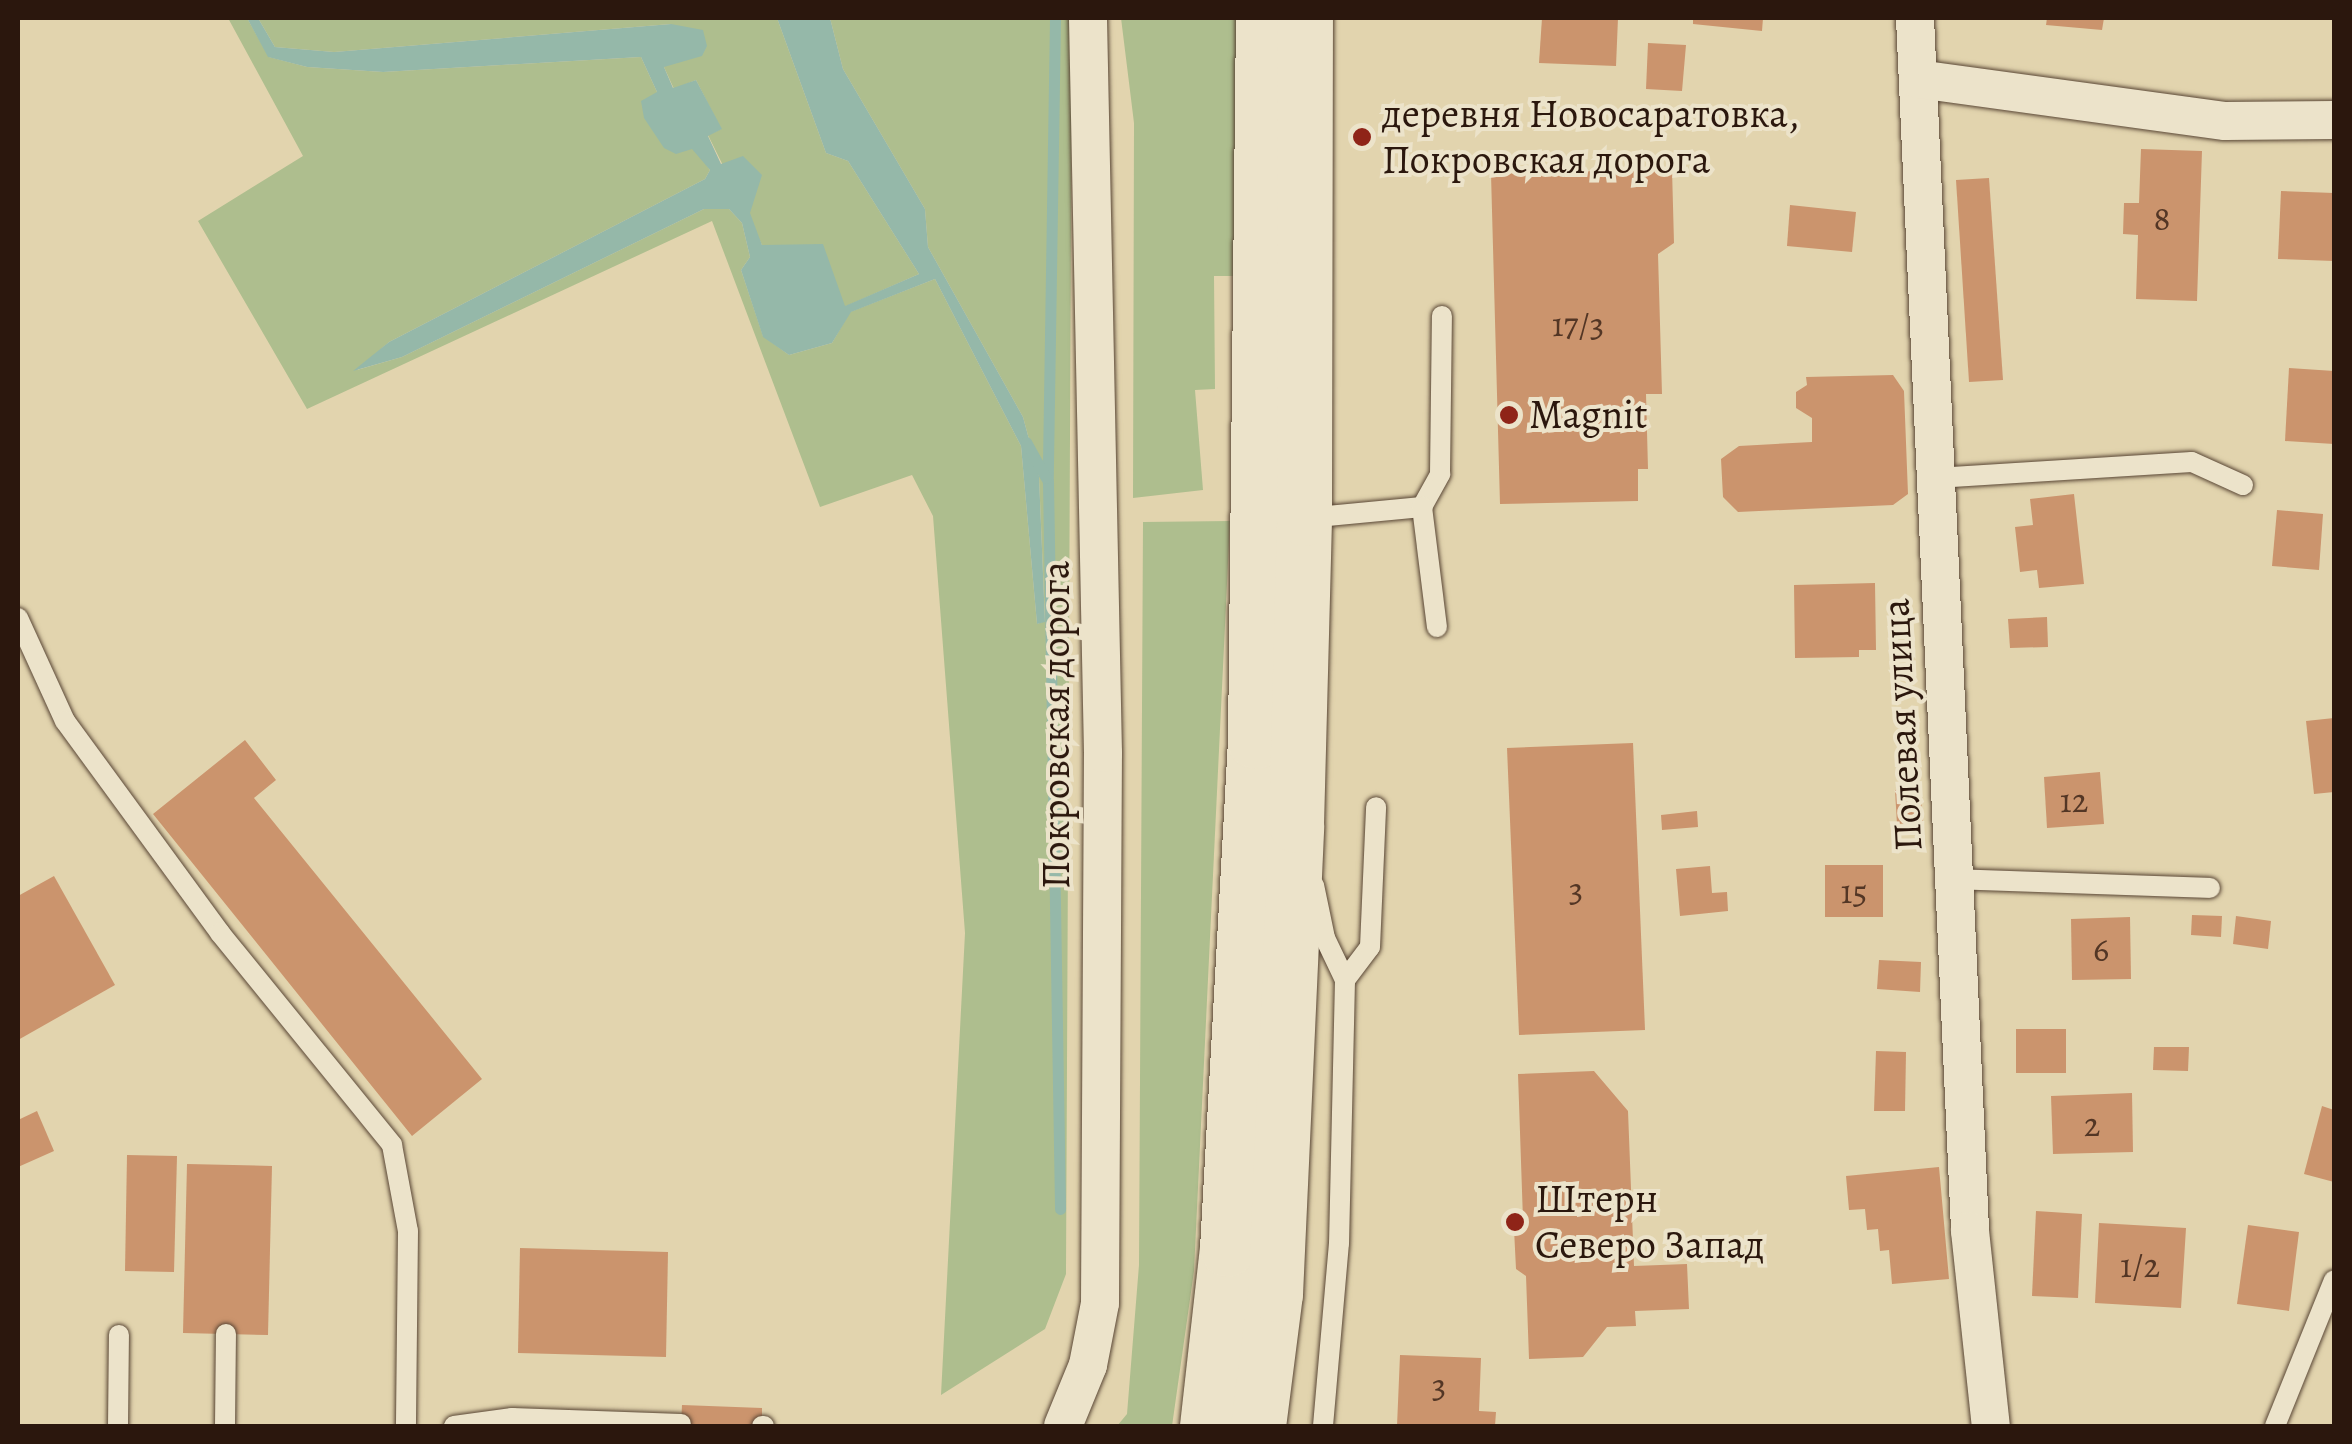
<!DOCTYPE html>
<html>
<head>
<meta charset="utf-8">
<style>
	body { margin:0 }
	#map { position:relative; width:2352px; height:1444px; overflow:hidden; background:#e2d4ae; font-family:Alegreya,serif }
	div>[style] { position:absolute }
	.green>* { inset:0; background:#aebe8e }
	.water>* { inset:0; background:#95b8a9 }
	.stream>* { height:11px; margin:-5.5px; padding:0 5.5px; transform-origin:5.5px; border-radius:5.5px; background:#95b8a9 }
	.building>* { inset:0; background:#cb946d }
	.roads { filter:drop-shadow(0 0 2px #594635) drop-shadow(0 0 2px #594635) }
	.lane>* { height:20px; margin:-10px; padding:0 10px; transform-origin:10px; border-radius:10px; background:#ece3ca }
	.street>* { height:38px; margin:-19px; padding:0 19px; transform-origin:19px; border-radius:19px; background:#ece3ca }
	.secondary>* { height:55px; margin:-27.5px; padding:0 27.5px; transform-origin:27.5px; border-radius:27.5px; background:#ece3ca }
	.dots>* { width:28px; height:28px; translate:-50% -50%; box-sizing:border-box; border:5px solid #ece3ca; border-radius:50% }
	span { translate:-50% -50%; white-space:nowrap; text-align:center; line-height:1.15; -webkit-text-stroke:8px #ece3ca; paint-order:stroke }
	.number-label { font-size:35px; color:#533625 }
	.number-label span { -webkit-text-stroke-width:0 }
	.poi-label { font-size:40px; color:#2b170d }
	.left { translate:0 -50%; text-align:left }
	.street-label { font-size:40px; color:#2b170d }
	.frame { position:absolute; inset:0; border:20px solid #2b170d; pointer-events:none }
</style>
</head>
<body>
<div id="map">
	<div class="green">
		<i style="clip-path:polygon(228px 18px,247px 18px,269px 57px,307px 67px,383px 72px,641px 57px,657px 92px,710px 170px,705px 179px,389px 342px,357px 370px,402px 357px,704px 209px,729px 209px,742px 223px,750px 257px,741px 270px,763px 336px,789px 355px,832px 343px,850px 312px,935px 279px,1021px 446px,1037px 624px,1045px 621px,1039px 476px,1023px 417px,928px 247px,925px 209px,843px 69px,830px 18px,1072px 18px,1066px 1274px,1045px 1329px,941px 1395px,965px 933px,933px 516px,912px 475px,820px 507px,712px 221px,307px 409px,198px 221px,303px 156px)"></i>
		<i style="clip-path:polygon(258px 18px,777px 18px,826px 153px,848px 161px,919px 274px,844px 307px,762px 245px,708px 135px,721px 129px,696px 80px,674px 89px,664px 67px,671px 24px,334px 52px,275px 47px)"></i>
		<i style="clip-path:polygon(1121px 18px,1239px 18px,1242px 276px,1214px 276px,1215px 389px,1195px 390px,1203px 490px,1133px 498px,1134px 123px)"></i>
		<i style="clip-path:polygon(1230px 521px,1194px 1271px,1172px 1426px,1117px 1426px,1127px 1414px,1139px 1265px,1143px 522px)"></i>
	</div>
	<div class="water">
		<i style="clip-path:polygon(247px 18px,258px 18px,275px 47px,334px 52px,671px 24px,703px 30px,707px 46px,702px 56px,664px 67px,673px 88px,696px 80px,722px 129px,708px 136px,721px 164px,743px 156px,762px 175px,750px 213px,762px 245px,823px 244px,845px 306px,919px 274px,848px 161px,826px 153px,777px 18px,830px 18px,843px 69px,925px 209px,928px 247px,1023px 417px,1039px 476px,1045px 622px,1037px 624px,1021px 446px,935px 279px,851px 312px,832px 343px,789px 355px,763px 337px,741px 270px,750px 257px,742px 223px,729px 209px,704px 209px,402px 357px,353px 371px,389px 342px,705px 179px,710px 170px,692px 149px,676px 154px,664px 148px,644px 118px,641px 101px,657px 92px,641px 57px,383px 72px,307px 67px,268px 57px)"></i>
	</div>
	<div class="stream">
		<i style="left:1055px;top:18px;width:464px;rotate:90.9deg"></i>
		<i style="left:1048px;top:482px;width:727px;rotate:89.05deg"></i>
		<i style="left:1026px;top:442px;width:41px;rotate:60.9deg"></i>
	</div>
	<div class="building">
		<i style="clip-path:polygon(1542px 18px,1618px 18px,1616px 66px,1539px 63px)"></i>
		<i style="clip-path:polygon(1693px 18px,1763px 18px,1762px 31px,1693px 24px)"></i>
		<i style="clip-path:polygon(2047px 18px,2104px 18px,2102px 30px,2046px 25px)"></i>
		<i style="clip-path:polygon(1648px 43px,1686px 45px,1682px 91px,1646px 89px)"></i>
		<i style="clip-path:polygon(2141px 149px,2202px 151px,2197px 301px,2136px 299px,2138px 235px,2123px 234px,2124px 203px,2139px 203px)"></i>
		<i style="clip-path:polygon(1672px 169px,1674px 243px,1658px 254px,1662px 394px,1646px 394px,1648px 469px,1638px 469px,1638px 501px,1500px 504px,1491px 174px)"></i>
		<i style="clip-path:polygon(1989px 178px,2003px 380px,1969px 382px,1956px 180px)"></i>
		<i style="clip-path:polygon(2281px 191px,2334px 193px,2334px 261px,2278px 259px)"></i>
		<i style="clip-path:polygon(1790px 205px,1856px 212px,1852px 252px,1787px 246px)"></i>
		<i style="clip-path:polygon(2289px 368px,2334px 371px,2334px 444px,2285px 441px)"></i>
		<i style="clip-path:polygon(1893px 375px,1904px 391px,1908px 494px,1893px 505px,1738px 512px,1723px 497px,1721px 459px,1739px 446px,1812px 442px,1812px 418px,1796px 408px,1796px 392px,1807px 385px,1806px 377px)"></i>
		<i style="clip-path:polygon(2074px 494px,2084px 584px,2039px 588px,2037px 570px,2020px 572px,2015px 527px,2033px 525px,2030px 499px)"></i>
		<i style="clip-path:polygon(2277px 510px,2323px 514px,2319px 570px,2272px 566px)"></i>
		<i style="clip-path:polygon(1875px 583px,1876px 650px,1859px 650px,1859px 657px,1795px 658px,1794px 585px)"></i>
		<i style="clip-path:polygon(2047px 617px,2048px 647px,2010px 648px,2008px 619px)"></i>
		<i style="clip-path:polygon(2334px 718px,2334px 792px,2314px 794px,2306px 721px)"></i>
		<i style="clip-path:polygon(245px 740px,276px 780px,254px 798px,482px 1079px,412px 1136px,153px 814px)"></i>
		<i style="clip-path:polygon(1633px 743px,1645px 1030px,1519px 1035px,1507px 748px)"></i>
		<i style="clip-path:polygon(2100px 772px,2104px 824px,2047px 828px,2044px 777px)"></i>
		<i style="clip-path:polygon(1920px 787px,1923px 822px,1897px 824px,1895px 790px)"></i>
		<i style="clip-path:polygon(1697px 811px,1698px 827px,1662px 830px,1661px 815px)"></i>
		<i style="clip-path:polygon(1825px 865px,1883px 865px,1883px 917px,1825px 917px)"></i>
		<i style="clip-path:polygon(1710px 866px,1712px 893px,1727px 892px,1728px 911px,1680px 916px,1676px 869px)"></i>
		<i style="clip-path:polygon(54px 876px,115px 985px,18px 1040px,18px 896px)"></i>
		<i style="clip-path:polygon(2192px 915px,2222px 916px,2221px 937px,2191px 935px)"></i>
		<i style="clip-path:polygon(2236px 916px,2271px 921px,2268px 949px,2233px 944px)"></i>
		<i style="clip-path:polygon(2130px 917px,2131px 979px,2072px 980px,2071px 919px)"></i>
		<i style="clip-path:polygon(1879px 960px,1921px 962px,1920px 992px,1877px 989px)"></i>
		<i style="clip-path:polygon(2016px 1029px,2066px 1029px,2066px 1073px,2016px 1073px)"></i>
		<i style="clip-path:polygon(2154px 1047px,2189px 1047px,2188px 1071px,2153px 1070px)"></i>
		<i style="clip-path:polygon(1876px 1051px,1906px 1052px,1905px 1111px,1874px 1111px)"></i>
		<i style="clip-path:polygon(1594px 1071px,1628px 1111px,1634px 1266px,1687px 1264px,1689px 1309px,1635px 1311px,1636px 1326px,1607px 1327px,1583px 1357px,1529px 1359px,1526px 1276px,1516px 1269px,1514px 1229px,1523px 1220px,1518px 1074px)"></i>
		<i style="clip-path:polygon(2132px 1093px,2133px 1152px,2053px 1154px,2051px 1096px)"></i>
		<i style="clip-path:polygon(2322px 1106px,2334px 1110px,2334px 1182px,2304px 1174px)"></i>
		<i style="clip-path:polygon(37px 1111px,54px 1151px,18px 1167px,18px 1120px)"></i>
		<i style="clip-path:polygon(127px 1155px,177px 1156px,174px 1272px,125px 1271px)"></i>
		<i style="clip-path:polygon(187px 1164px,272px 1166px,268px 1335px,183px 1333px)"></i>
		<i style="clip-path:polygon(1939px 1167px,1949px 1279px,1892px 1284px,1889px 1250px,1880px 1251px,1878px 1229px,1867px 1230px,1865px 1209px,1849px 1210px,1846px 1176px)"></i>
		<i style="clip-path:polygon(2036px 1211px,2082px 1214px,2078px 1298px,2032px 1296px)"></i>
		<i style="clip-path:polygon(2099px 1223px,2186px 1228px,2181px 1308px,2095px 1303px)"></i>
		<i style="clip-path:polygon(2248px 1225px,2299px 1232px,2289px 1311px,2237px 1304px)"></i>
		<i style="clip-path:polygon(520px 1248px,668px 1252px,666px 1357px,518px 1353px)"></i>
		<i style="clip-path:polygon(1400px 1355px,1481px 1358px,1479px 1411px,1496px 1412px,1495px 1426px,1397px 1426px)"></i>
		<i style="clip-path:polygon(682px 1405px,762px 1408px,762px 1426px,681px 1426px)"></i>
	</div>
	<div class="roads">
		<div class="lane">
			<i style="left:1936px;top:478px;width:256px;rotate:-3.6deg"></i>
			<i style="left:2192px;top:462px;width:56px;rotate:24.3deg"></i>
			<i style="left:1422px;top:507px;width:38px;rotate:-61deg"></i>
			<i style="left:1440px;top:474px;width:158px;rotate:-89.3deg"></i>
			<i style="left:1306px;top:518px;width:117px;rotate:-5.4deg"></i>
			<i style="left:1422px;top:507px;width:121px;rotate:82.9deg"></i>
			<i style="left:18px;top:618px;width:113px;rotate:65.5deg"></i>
			<i style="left:65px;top:721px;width:263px;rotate:53.8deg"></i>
			<i style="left:220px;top:933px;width:273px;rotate:50.9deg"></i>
			<i style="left:392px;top:1145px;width:87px;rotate:79.5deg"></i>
			<i style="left:408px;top:1231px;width:195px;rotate:90.6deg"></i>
			<i style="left:1954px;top:879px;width:256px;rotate:2deg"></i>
			<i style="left:1314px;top:885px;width:54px;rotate:78.3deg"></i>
			<i style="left:1325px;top:938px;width:47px;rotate:64.5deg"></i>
			<i style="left:1345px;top:980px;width:263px;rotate:91.3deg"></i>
			<i style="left:1339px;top:1243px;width:184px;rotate:95deg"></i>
			<i style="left:1345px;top:980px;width:41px;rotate:-52.9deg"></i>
			<i style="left:1370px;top:947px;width:140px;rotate:-87.5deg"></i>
			<i style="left:118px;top:1426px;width:91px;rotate:-89.4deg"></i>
			<i style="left:225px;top:1426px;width:92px;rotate:-89.4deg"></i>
			<i style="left:454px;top:1426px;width:59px;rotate:-7.9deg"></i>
			<i style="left:512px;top:1418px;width:169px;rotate:2deg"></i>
			<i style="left:762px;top:1426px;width:2px"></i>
			<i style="left:2275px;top:1426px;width:157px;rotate:-68deg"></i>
		</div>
		<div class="street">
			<i style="left:1915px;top:18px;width:1214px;rotate:87.4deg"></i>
			<i style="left:1970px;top:1231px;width:196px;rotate:83.9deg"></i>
			<i style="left:1918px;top:79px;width:310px;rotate:7.8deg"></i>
			<i style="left:2225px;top:121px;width:109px;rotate:-0.5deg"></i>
			<i style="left:1063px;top:1426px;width:66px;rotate:-67.7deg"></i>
			<i style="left:1088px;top:1365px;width:63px;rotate:-79deg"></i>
			<i style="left:1100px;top:1303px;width:550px;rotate:-89.69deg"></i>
			<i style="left:1103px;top:753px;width:735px;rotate:-91.17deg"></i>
		</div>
		<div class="secondary">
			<i style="left:1207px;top:1426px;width:178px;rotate:-83.6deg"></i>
			<i style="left:1227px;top:1249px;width:509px;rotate:-86.85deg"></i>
			<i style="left:1255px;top:741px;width:723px;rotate:-89.37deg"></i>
			<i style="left:1258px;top:1426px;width:133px;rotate:-82.7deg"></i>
			<i style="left:1275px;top:1294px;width:469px;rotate:-87.4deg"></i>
			<i style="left:1296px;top:825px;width:307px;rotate:-88.5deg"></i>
			<i style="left:1304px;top:518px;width:500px;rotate:-89.89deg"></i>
		</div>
	</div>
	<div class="dots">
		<i style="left:1362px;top:137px;background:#8f2418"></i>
		<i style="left:1509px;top:415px;background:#8f2418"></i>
		<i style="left:1515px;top:1222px;background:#8f2418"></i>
	</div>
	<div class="number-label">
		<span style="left:2162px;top:218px">8</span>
		<span style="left:1578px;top:324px">17/3</span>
		<span style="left:2074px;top:800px">12</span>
		<span style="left:1576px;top:889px">3</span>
		<span style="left:1854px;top:891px">15</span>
		<span style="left:2101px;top:949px">6</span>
		<span style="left:2092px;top:1124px">2</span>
		<span style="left:2140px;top:1265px">1/2</span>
		<span style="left:1439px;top:1385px">3</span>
	</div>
	<div class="poi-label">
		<span class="left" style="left:1382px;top:137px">деревня Новосаратовка,<br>Покровская дорога</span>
		<span class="left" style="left:1529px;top:415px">Magnit</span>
		<span class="left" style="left:1535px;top:1222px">Штерн<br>Северо Запад</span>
	</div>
	<div class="street-label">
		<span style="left:1056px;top:725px;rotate:-90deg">Покровская дорога</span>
		<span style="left:1902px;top:725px;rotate:-93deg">Полевая улица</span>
	</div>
	<div class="frame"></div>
</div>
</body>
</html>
